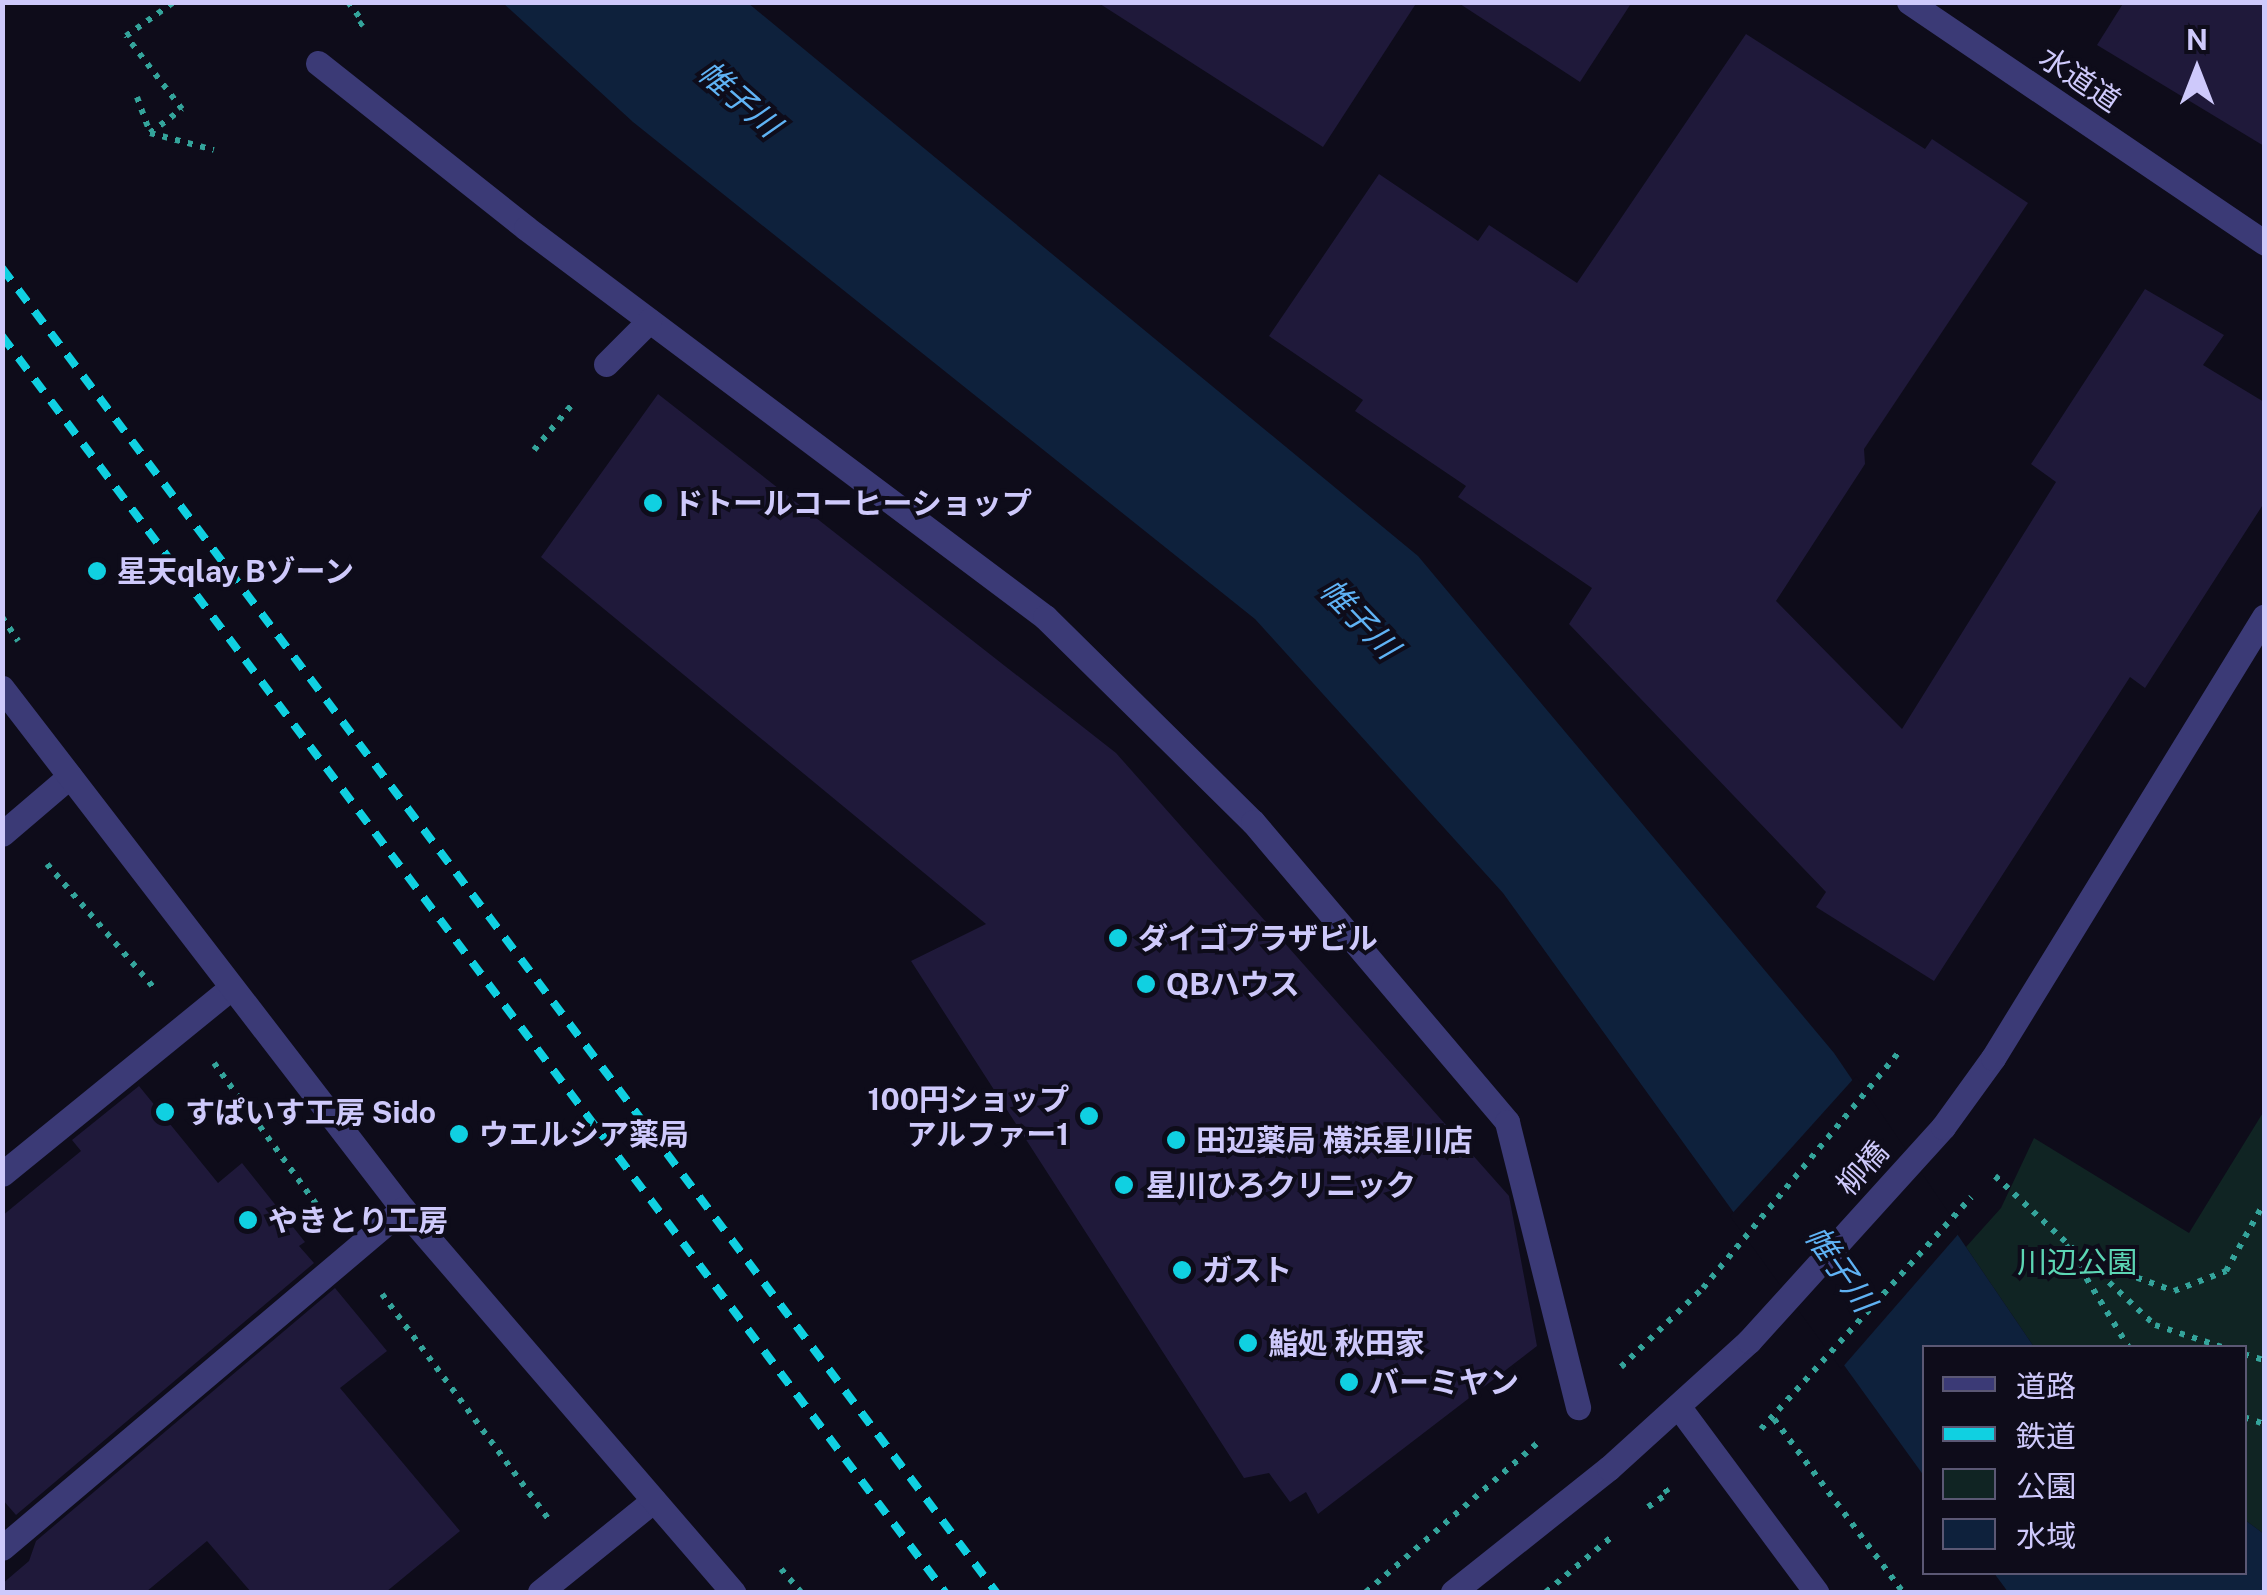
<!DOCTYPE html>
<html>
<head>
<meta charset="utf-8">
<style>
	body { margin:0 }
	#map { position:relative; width:2267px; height:1595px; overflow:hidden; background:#0e0c1a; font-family:"Public Sans","Noto Sans JP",sans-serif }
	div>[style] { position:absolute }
	.green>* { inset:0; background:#102423 }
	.water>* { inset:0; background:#0e213c }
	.pier>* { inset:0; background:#0e0c1a }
	.building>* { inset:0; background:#1f193a }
	.path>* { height:6px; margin-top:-3px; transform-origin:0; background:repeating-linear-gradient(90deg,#34a49b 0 5px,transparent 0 13px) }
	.service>* { height:25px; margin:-12.5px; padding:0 12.5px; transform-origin:12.5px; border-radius:12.5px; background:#3b3a76 }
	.pedestrian>* { height:25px; margin:-12.5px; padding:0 12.5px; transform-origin:12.5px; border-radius:12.5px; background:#3b3a76 }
	.minor>* { height:25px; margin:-12.5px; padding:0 12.5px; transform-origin:12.5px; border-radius:12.5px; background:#3b3a76 }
	.tertiary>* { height:25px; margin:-12.5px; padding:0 12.5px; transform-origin:12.5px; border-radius:12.5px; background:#3b3a76 }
	.rail>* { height:8px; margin-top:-4px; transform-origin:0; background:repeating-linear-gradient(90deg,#10d0e1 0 15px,transparent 0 27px) }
	.dots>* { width:28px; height:28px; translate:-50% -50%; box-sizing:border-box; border:5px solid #0e0c1a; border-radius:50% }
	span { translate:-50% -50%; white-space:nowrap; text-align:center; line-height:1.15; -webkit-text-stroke:8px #0e0c1a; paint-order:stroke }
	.street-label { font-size:30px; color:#cec9fb }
	.poi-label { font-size:30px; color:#cec9fb; font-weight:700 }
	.left { translate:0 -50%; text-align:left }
	.right { translate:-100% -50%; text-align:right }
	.park-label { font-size:30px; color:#5cd5b4 }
	.water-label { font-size:32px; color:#5fb2f4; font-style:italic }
	.frame { position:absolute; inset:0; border:5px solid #cec9fb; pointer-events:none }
	.legend { position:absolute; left:1922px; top:1345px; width:325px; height:230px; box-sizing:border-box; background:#0e0c1a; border:2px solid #5b5874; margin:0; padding:12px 18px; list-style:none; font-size:30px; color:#cec9fb }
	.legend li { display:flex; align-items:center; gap:20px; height:50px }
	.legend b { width:50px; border:2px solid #5b5874 }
	.north { position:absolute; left:2147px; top:20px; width:100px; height:100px; -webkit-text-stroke:8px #0e0c1a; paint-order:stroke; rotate:0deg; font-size:28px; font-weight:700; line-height:40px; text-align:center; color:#cec9fb }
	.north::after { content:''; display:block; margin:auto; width:35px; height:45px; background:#cec9fb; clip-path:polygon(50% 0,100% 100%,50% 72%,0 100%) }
</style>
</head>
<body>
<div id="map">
	<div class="green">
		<i style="clip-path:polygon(2264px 1111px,2264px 1534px,2245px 1520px,2244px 1348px,2034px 1347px,1966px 1247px,2001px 1208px,2034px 1138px,2189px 1233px)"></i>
	</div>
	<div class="water">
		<i style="clip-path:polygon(503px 3px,748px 3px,1418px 556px,1834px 1053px,2034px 1347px,1924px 1348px,1924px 1476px,1503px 893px,1255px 619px,633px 122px)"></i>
		<i style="clip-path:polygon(2245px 1520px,2264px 1534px,2264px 1592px,2008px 1592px,1994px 1573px,2244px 1572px)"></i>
	</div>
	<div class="pier">
		<i style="clip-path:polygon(1856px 1076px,1961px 1231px,1841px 1369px,1730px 1216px)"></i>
	</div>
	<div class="building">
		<i style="clip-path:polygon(1097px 2px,1417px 2px,1323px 147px)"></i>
		<i style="clip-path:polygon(1457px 2px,1632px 2px,1580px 82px)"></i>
		<i style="clip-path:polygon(2124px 2px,2264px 2px,2264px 146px,2097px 45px)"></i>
		<i style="clip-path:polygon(1746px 34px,1925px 149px,1932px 139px,2028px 203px,1864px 449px,1865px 464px,1776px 601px,1902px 729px,2056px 482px,2031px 464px,2145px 289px,2224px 335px,2203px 365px,2264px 402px,2264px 503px,2145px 688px,2130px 677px,1934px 981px,1816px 907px,1826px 892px,1569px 624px,1592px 588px,1458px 497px,1466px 486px,1355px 411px,1363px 400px,1269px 336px,1379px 174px,1478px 241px,1489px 225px,1577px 283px)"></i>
		<i style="clip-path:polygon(658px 394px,1116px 753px,1509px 1196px,1537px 1346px,1318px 1514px,1306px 1492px,1290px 1502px,1269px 1473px,1244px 1478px,911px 961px,986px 924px,541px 557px)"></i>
		<i style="clip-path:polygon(139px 1086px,218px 1183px,242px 1163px,305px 1242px,299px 1246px,314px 1263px,16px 1515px,2px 1499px,2px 1216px,81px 1151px,72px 1140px)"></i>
		<i style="clip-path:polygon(335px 1288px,387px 1351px,340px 1388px,460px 1531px,386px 1592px,251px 1592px,207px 1541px,146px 1592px,2px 1592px,2px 1584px,29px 1561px,36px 1541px)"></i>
	</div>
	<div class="path">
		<i style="left:348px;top:2px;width:25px;rotate:53deg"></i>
		<i style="left:363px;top:22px;width:9px;rotate:139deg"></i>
		<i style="left:137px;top:97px;width:38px;rotate:70deg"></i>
		<i style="left:150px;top:133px;width:66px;rotate:14.9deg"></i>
		<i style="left:150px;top:133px;width:40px;rotate:-37deg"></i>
		<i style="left:182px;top:109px;width:92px;rotate:-127.5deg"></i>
		<i style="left:126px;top:36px;width:59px;rotate:-35.3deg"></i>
		<i style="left:534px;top:450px;width:64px;rotate:-50.1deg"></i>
		<i style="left:2px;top:617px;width:29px;rotate:56deg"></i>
		<i style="left:47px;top:864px;width:162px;rotate:49.2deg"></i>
		<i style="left:214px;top:1063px;width:183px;rotate:54.1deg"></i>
		<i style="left:1995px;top:1176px;width:219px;rotate:43deg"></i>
		<i style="left:2155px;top:1325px;width:74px;rotate:18.2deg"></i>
		<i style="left:2066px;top:1245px;width:121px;rotate:58.5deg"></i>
		<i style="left:2088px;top:1260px;width:91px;rotate:19.8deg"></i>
		<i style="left:2174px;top:1291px;width:56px;rotate:-21deg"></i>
		<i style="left:2226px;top:1271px;width:78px;rotate:-60.8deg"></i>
		<i style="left:382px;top:1294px;width:282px;rotate:53.5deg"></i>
		<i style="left:2244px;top:1354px;width:21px;rotate:17deg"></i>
		<i style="left:1621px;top:1367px;width:114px;rotate:-43.9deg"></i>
		<i style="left:1703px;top:1288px;width:307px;rotate:-50.3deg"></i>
		<i style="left:2244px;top:1417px;width:21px;rotate:19deg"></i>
		<i style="left:1774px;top:1419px;width:216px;rotate:53.3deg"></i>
		<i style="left:1761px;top:1429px;width:313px;rotate:-47.8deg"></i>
		<i style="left:1648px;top:1507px;width:24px;rotate:-35deg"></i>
		<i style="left:1668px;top:1493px;width:9px;rotate:-126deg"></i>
		<i style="left:781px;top:1569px;width:30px;rotate:49deg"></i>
		<i style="left:1366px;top:1592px;width:233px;rotate:-41deg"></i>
		<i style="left:1546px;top:1592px;width:90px;rotate:-40deg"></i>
	</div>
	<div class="service">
		<i style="left:2px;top:834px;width:89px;rotate:-40.5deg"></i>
		<i style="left:1678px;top:1406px;width:232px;rotate:53.4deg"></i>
		<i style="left:2px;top:1548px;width:525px;rotate:-40.21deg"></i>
	</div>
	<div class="pedestrian">
		<i style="left:318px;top:63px;width:265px;rotate:38.4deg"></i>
		<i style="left:526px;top:228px;width:649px;rotate:36.85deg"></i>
		<i style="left:1045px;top:617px;width:292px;rotate:44.6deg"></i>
		<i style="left:1253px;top:822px;width:393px;rotate:49.7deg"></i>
		<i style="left:1507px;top:1122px;width:294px;rotate:76deg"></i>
		<i style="left:606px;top:364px;width:61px;rotate:-45deg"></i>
	</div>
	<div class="minor">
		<i style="left:2px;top:1174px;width:296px;rotate:-39.1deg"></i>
		<i style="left:540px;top:1592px;width:146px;rotate:-38.9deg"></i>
	</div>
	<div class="tertiary">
		<i style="left:1909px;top:2px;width:429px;rotate:34.1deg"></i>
		<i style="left:2px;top:688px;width:657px;rotate:52.42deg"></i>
		<i style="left:403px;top:1209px;width:506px;rotate:49.25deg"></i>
		<i style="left:1453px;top:1592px;width:199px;rotate:-38.5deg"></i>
		<i style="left:1609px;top:1468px;width:189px;rotate:-42.2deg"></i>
		<i style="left:1749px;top:1341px;width:289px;rotate:-47.8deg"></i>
		<i style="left:1943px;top:1127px;width:85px;rotate:-54.1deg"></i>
		<i style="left:1993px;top:1058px;width:518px;rotate:-58.43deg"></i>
	</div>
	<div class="rail">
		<i style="left:2px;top:268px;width:1656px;rotate:53.1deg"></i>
		<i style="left:2px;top:336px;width:1571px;rotate:53.1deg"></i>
	</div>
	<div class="dots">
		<i style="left:653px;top:503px;background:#10d0e1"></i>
		<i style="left:97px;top:571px;background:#10d0e1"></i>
		<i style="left:1118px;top:938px;background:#10d0e1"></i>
		<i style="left:1146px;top:984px;background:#10d0e1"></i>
		<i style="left:165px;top:1112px;background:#10d0e1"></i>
		<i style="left:1089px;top:1116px;background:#10d0e1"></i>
		<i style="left:459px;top:1134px;background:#10d0e1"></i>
		<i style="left:1176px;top:1140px;background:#10d0e1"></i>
		<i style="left:1124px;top:1185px;background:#10d0e1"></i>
		<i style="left:248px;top:1220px;background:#10d0e1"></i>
		<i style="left:1182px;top:1270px;background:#10d0e1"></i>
		<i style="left:1248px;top:1343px;background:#10d0e1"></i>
		<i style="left:1349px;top:1382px;background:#10d0e1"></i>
	</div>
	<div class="street-label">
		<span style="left:2080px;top:79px;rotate:34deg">水道道</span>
		<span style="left:1862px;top:1168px;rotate:-48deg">柳橋</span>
	</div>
	<div class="poi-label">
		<span class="left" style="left:673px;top:503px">ドトールコーヒーショップ</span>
		<span class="left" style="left:117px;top:571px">星天qlay Bゾーン</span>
		<span class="left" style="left:1138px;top:938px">ダイゴプラザビル</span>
		<span class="left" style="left:1166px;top:984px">QBハウス</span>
		<span class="right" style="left:1069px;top:1116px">100円ショップ<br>アルファー1</span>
		<span class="left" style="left:185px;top:1112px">すぱいす工房 Sido</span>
		<span class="left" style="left:479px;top:1134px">ウエルシア薬局</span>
		<span class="left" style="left:1196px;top:1140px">田辺薬局 横浜星川店</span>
		<span class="left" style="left:1146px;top:1185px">星川ひろクリニック</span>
		<span class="left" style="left:268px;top:1220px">やきとり工房</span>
		<span class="left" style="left:1202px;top:1270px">ガスト</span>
		<span class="left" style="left:1268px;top:1343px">鮨処 秋田家</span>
		<span class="left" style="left:1369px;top:1382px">バーミヤン</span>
	</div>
	<div class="park-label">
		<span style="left:2077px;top:1262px">川辺公園</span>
	</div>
	<div class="water-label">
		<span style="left:739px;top:99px;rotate:41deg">帷子川</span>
		<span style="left:1359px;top:619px;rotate:46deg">帷子川</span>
		<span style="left:1840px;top:1269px;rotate:55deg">帷子川</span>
	</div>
	<div class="frame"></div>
	<ul class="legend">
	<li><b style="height:12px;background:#3b3a76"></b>道路</li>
	<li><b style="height:12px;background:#10d0e1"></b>鉄道</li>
	<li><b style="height:28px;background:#102423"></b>公園</li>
	<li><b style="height:28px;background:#0e213c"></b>水域</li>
	</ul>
	<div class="north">N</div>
</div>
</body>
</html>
